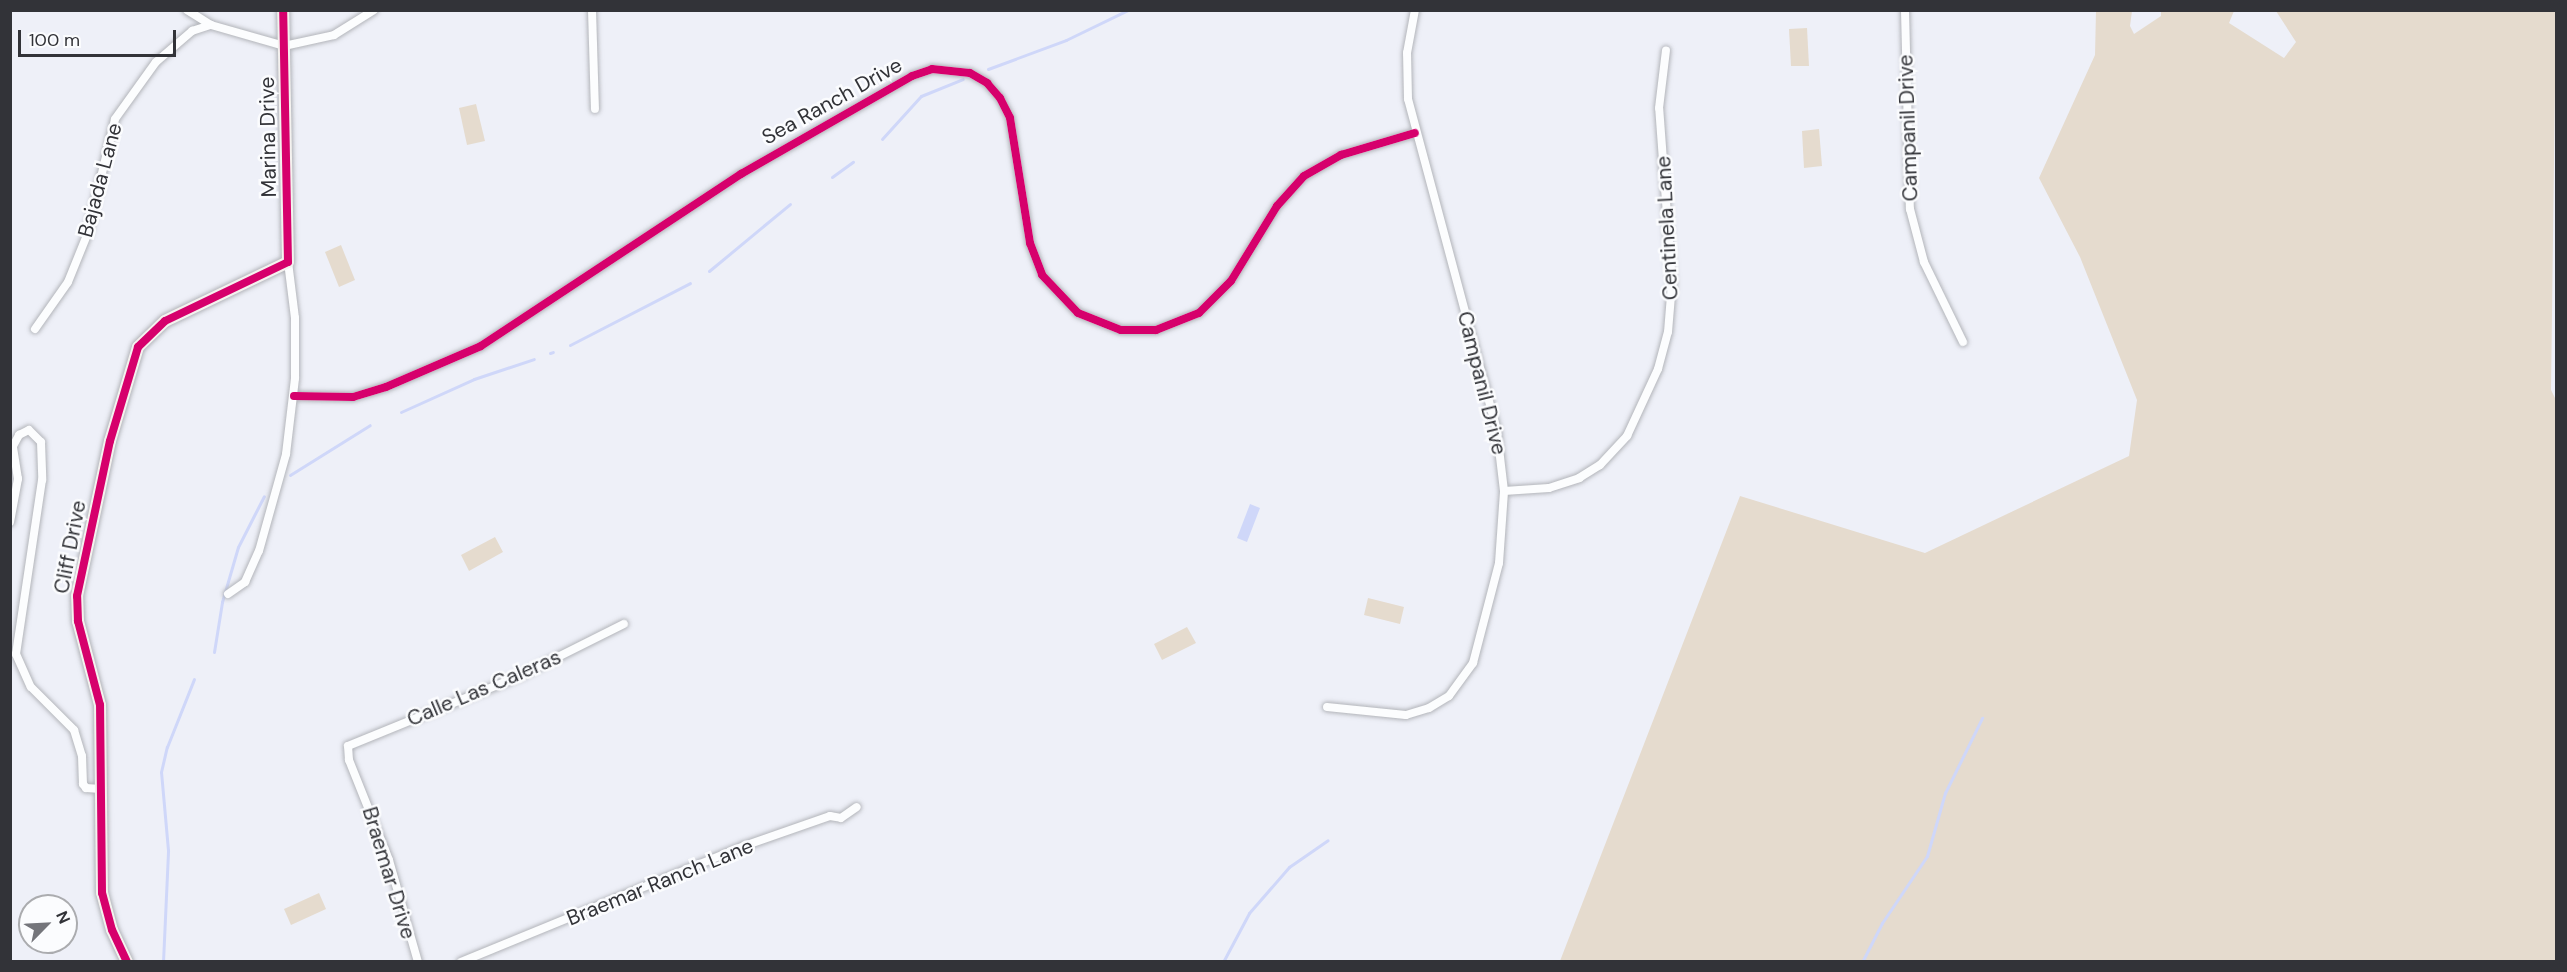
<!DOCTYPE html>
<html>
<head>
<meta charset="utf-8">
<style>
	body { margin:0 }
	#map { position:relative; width:2567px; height:972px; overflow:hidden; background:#eef0f8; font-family:"DM Sans",sans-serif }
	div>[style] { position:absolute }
	.green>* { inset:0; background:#e5dbce }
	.water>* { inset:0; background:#cfd7f9 }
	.stream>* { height:3px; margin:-1.5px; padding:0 1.5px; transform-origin:1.5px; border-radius:1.5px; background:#cfd7f9 }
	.roads { filter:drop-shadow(0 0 2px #b3b5ba) drop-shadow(0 0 2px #b3b5ba) }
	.street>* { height:8px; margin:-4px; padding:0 4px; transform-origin:4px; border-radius:4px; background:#fcfdfe }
	.secondary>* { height:12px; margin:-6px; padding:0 6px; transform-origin:6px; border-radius:6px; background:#f4f2ef }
	.cycleway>* { height:8px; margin:-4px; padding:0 4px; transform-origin:4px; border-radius:4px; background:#d6006c }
	span { translate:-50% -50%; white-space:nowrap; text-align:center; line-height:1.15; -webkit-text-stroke:5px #fbfcfe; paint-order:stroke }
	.street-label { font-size:21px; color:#323338 }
	.frame { position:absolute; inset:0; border:12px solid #323338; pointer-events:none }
	.north { position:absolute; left:18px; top:894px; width:60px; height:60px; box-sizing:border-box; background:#fbfcfe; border:2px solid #abacaf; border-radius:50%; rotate:66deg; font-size:16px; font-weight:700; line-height:24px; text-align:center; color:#323338 }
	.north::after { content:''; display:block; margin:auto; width:21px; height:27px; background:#74757b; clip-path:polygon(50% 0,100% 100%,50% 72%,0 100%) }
	.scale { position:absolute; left:18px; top:30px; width:158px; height:27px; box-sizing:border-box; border:3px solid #323338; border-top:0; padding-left:8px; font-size:18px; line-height:21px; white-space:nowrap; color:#323338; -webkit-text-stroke:4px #fbfcfe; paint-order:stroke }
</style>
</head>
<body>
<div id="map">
	<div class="green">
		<i style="clip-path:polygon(2096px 11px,2132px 11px,2130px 26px,2134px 34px,2161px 16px,2161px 11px,2234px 11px,2229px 23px,2284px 58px,2296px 42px,2276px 11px,2556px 11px,2551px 390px,2556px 400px,2556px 961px,1560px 961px,1740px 496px,1925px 553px,2129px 456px,2137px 400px,2080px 257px,2039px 178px,2095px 55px)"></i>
		<i style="clip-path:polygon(1807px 28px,1809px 66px,1791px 66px,1789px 29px)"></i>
		<i style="clip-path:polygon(476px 104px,485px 141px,467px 145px,459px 108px)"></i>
		<i style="clip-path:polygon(1819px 129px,1822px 166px,1804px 168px,1802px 131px)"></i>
		<i style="clip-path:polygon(341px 245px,355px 280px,339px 287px,325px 252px)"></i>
		<i style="clip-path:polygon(495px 537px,503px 552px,469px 571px,461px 555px)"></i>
		<i style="clip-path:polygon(1368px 598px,1404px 607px,1400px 624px,1364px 615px)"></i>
		<i style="clip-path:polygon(1187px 627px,1196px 643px,1162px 660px,1154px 644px)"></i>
		<i style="clip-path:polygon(319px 893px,326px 909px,291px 925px,284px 909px)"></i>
	</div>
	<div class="water">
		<i style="clip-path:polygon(1250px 504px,1260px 508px,1247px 542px,1237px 538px)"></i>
	</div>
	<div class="stream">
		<i style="left:988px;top:69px;width:83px;rotate:-20.4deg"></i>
		<i style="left:1066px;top:40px;width:69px;rotate:-25.8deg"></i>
		<i style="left:882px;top:139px;width:58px;rotate:-47.8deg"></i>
		<i style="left:921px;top:96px;width:45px;rotate:-22deg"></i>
		<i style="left:832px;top:177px;width:26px;rotate:-36deg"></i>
		<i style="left:709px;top:271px;width:105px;rotate:-39.6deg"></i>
		<i style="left:570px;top:345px;width:135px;rotate:-27.3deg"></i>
		<i style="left:550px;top:353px;width:3px;rotate:-18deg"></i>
		<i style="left:401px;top:412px;width:80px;rotate:-24.3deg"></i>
		<i style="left:474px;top:379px;width:63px;rotate:-18.4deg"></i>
		<i style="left:290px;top:475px;width:94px;rotate:-32deg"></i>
		<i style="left:214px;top:652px;width:51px;rotate:-80.9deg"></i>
		<i style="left:222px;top:602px;width:57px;rotate:-73.8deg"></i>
		<i style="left:238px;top:547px;width:57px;rotate:-63deg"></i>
		<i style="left:163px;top:962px;width:112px;rotate:-87.4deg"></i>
		<i style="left:168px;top:850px;width:78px;rotate:-95.1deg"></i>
		<i style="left:161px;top:772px;width:26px;rotate:-77deg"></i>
		<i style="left:167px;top:747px;width:73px;rotate:-68.3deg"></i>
		<i style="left:1223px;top:962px;width:55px;rotate:-62deg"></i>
		<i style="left:1249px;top:913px;width:61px;rotate:-49deg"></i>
		<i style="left:1289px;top:867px;width:47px;rotate:-34.7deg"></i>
		<i style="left:1862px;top:962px;width:44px;rotate:-62.9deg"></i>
		<i style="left:1882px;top:923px;width:81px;rotate:-56.1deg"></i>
		<i style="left:1927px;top:856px;width:66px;rotate:-74.1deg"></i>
		<i style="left:1945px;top:793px;width:84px;rotate:-63.7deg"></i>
	</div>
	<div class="roads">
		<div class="street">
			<i style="left:187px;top:10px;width:28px;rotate:32deg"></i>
			<i style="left:211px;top:25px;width:76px;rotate:16deg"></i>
			<i style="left:284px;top:46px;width:51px;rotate:-12.4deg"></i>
			<i style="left:334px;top:35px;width:47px;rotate:-32deg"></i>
			<i style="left:592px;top:10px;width:99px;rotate:88.3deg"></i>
			<i style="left:1905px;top:10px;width:199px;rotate:88.6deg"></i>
			<i style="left:1910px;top:209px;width:55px;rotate:75.2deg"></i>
			<i style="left:1924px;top:262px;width:89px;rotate:64deg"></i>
			<i style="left:35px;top:329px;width:57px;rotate:-54.9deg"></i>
			<i style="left:68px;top:282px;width:51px;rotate:-68deg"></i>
			<i style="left:87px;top:235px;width:119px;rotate:-76.4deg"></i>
			<i style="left:115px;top:119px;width:70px;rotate:-54.3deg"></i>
			<i style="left:156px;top:62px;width:48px;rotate:-40.7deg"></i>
			<i style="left:192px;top:31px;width:20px;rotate:-18deg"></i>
			<i style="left:294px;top:396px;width:59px;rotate:1deg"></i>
			<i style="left:353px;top:397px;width:34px;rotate:-17deg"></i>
			<i style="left:386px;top:387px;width:103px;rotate:-23.3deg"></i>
			<i style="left:481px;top:346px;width:312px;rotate:-33.5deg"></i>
			<i style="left:741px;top:174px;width:197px;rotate:-29.8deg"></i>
			<i style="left:912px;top:76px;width:21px;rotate:-19deg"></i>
			<i style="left:932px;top:69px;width:38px;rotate:6deg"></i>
			<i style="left:970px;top:73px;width:20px;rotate:30deg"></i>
			<i style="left:987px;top:83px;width:20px;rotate:49deg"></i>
			<i style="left:1000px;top:98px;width:22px;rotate:63deg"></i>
			<i style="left:1010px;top:118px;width:127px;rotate:80.9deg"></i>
			<i style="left:1030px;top:243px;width:34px;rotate:69deg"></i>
			<i style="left:1042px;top:275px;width:52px;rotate:46.5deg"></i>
			<i style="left:1078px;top:313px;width:46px;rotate:21.6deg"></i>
			<i style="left:1121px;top:330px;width:35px"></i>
			<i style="left:1156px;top:330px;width:46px;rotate:-21.6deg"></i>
			<i style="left:1199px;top:313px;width:45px;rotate:-45deg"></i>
			<i style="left:1231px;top:281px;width:88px;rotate:-58.5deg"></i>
			<i style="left:1277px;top:206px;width:40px;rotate:-48deg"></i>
			<i style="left:1304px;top:176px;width:43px;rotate:-29.6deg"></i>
			<i style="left:1341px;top:155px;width:77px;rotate:-16.6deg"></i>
			<i style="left:1504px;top:491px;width:45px;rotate:-3.8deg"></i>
			<i style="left:1549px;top:488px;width:32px;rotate:-18deg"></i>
			<i style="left:1579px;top:478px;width:25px;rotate:-32deg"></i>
			<i style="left:1600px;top:465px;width:40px;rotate:-47deg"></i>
			<i style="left:1627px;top:436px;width:74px;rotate:-65.2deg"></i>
			<i style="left:1658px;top:369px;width:38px;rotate:-75deg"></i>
			<i style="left:1668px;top:332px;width:49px;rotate:-85.3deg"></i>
			<i style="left:1672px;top:283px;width:175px;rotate:-94.2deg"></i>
			<i style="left:1659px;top:108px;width:58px;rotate:-83.1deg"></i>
			<i style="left:10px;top:522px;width:44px;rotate:-79.5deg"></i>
			<i style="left:18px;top:479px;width:33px;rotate:-99deg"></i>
			<i style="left:13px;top:446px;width:13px;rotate:-61deg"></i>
			<i style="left:19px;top:435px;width:11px;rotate:-27deg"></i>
			<i style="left:29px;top:430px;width:17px;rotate:45deg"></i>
			<i style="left:41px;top:442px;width:38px;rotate:88deg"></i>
			<i style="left:42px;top:480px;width:176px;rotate:98.5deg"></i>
			<i style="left:16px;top:654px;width:36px;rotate:66deg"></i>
			<i style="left:31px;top:687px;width:61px;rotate:45deg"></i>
			<i style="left:74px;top:730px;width:27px;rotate:73deg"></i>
			<i style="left:82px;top:756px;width:28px;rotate:88deg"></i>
			<i style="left:83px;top:784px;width:5px;rotate:53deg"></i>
			<i style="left:86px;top:788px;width:15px;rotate:4deg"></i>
			<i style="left:228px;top:594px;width:21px;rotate:-35deg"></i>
			<i style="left:245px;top:582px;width:34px;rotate:-66deg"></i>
			<i style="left:259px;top:551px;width:101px;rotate:-74.4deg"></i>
			<i style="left:286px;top:454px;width:77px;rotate:-83.2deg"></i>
			<i style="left:295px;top:378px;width:60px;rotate:-90deg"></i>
			<i style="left:295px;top:318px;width:56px;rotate:-97.1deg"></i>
			<i style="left:1327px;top:707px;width:79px;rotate:5.8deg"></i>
			<i style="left:1406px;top:715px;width:24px;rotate:-17deg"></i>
			<i style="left:1429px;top:708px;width:23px;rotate:-31deg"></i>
			<i style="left:1449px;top:696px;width:41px;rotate:-54deg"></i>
			<i style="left:1473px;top:663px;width:103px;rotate:-75.4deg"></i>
			<i style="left:1499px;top:563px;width:72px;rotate:-86deg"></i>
			<i style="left:1504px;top:491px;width:60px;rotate:-96.7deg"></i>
			<i style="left:1497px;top:431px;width:344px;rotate:-105deg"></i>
			<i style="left:1408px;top:99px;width:46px;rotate:-91.2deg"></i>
			<i style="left:1407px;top:53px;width:44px;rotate:-79.5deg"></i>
			<i style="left:418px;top:962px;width:106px;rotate:-105.9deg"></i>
			<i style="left:389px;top:860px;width:108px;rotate:-111.8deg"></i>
			<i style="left:349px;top:760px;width:14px;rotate:-94deg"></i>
			<i style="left:348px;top:746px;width:188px;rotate:-22.2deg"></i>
			<i style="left:522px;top:675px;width:114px;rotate:-26.6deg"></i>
			<i style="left:461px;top:962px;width:306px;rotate:-22.3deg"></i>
			<i style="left:744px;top:846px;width:91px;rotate:-19.2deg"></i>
			<i style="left:830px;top:816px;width:11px;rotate:10deg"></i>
			<i style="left:841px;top:818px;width:19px;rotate:-35deg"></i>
		</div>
		<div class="secondary">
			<i style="left:127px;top:962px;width:35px;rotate:-115deg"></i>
			<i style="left:112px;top:930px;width:38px;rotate:-105deg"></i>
			<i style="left:102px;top:893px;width:188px;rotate:-90.6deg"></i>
			<i style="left:100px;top:705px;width:87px;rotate:-104.7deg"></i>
			<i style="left:78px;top:621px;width:25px;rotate:-92deg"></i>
			<i style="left:77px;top:596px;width:158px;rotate:-78deg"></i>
			<i style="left:110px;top:441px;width:98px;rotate:-73.4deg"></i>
			<i style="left:138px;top:347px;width:37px;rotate:-44deg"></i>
			<i style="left:165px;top:321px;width:136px;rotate:-25.6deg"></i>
			<i style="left:288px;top:262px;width:252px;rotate:-91.1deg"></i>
		</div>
	</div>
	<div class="cycleway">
		<i style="left:294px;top:396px;width:59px;rotate:1deg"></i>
		<i style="left:353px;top:397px;width:34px;rotate:-17deg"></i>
		<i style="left:386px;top:387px;width:103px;rotate:-23.3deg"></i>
		<i style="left:481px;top:346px;width:312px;rotate:-33.5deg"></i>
		<i style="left:741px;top:174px;width:197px;rotate:-29.8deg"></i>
		<i style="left:912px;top:76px;width:21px;rotate:-19deg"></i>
		<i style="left:932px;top:69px;width:38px;rotate:6deg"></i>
		<i style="left:970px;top:73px;width:20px;rotate:30deg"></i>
		<i style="left:987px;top:83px;width:20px;rotate:49deg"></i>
		<i style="left:1000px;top:98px;width:22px;rotate:63deg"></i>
		<i style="left:1010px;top:118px;width:127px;rotate:80.9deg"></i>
		<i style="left:1030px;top:243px;width:34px;rotate:69deg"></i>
		<i style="left:1042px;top:275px;width:52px;rotate:46.5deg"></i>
		<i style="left:1078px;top:313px;width:46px;rotate:21.6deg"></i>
		<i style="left:1121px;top:330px;width:35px"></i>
		<i style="left:1156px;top:330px;width:46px;rotate:-21.6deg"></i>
		<i style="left:1199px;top:313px;width:45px;rotate:-45deg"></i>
		<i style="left:1231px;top:281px;width:88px;rotate:-58.5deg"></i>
		<i style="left:1277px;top:206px;width:40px;rotate:-48deg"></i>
		<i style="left:1304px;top:176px;width:43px;rotate:-29.6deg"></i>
		<i style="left:1341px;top:155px;width:77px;rotate:-16.6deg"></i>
		<i style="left:127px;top:962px;width:35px;rotate:-115deg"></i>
		<i style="left:112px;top:930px;width:38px;rotate:-105deg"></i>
		<i style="left:102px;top:893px;width:188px;rotate:-90.6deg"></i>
		<i style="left:100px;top:705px;width:87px;rotate:-104.7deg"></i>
		<i style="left:78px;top:621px;width:25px;rotate:-92deg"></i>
		<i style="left:77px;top:596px;width:158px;rotate:-78deg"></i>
		<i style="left:110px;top:441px;width:98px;rotate:-73.4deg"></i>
		<i style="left:138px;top:347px;width:37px;rotate:-44deg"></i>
		<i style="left:165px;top:321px;width:136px;rotate:-25.6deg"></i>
		<i style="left:288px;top:262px;width:252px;rotate:-91.1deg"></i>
	</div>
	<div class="street-label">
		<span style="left:832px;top:101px;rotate:-29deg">Sea Ranch Drive</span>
		<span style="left:1908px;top:128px;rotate:-92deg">Campanil Drive</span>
		<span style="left:268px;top:137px;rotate:-91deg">Marina Drive</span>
		<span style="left:100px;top:180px;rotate:-75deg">Bajada Lane</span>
		<span style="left:1667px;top:228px;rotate:-93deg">Centinela Lane</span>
		<span style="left:1482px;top:383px;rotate:76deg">Campanil Drive</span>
		<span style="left:70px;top:547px;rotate:-79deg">Cliff Drive</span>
		<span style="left:484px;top:688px;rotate:-23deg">Calle Las Caleras</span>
		<span style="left:389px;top:873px;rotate:73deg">Braemar Drive</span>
		<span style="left:660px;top:882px;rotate:-22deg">Braemar Ranch Lane</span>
	</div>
	<div class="frame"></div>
	<div class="north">N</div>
	<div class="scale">100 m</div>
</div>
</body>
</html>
